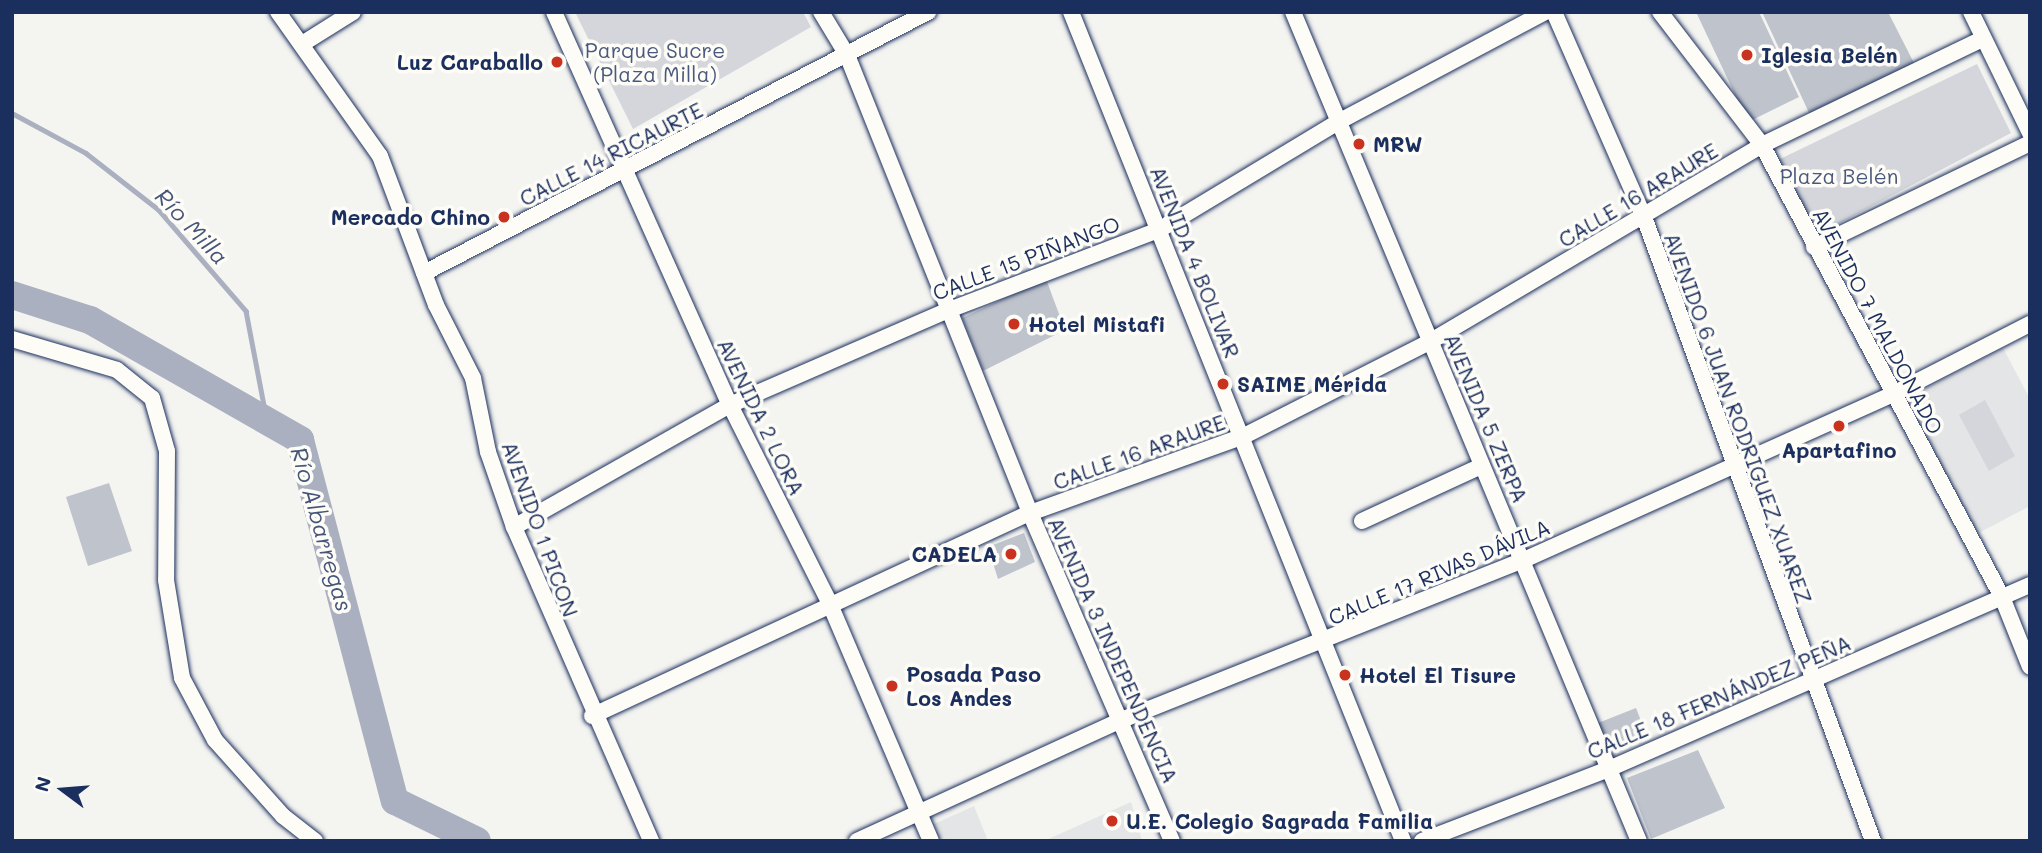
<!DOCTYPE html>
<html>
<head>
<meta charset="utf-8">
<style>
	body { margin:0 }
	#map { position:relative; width:2042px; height:853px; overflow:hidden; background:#f4f4f1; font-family:Mali,sans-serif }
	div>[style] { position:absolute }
	.built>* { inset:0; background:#e4e5e6 }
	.green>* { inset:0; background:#d4d6db }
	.stream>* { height:4.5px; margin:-2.25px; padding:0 2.25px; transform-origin:2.25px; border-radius:2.25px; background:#aab0bf }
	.river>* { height:28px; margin:-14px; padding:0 14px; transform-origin:14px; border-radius:14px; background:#aab0bf }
	.building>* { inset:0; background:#bfc3cc }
	.roads { filter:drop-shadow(0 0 2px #1b2f5e) drop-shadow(0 0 2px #1b2f5e) }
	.minor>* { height:16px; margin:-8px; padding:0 8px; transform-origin:8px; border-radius:8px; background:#fdfcf7 }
	.dots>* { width:19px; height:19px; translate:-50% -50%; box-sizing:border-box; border:4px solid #fdfcf7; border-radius:50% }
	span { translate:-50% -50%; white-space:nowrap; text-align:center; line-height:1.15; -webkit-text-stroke:7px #fdfcf7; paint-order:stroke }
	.park-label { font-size:21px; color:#49597d }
	.poi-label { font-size:21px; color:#1b2f5e; font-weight:700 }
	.left { translate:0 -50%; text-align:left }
	.right { translate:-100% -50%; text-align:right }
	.street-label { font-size:21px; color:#1b2f5e }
	.water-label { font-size:23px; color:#46567b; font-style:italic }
	.frame { position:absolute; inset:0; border:14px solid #1b2f5e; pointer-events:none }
	.north { position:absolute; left:28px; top:755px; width:70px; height:70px; -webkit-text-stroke:5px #fdfcf7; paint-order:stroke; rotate:286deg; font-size:19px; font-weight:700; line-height:28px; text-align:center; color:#1b2f5e }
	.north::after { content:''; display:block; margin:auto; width:24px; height:32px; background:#1b2f5e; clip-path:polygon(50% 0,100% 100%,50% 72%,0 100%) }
</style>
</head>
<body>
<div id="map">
	<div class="built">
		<i style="clip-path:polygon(2003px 348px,2030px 399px,2030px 506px,1971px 537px,1903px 400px)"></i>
		<i style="clip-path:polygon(1131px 802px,1142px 841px,1044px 841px)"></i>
		<i style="clip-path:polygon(974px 806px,988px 841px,940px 841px,934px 824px)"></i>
	</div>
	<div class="green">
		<i style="clip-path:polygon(575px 12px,803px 12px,811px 27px,633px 129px)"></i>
		<i style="clip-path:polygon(1977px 64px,2011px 133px,1815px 236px,1778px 160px)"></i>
		<i style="clip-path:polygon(1985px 400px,2015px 456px,1989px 471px,1959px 415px)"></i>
	</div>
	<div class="stream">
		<i style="left:12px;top:113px;width:84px;rotate:28.4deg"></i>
		<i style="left:86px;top:153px;width:91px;rotate:37.9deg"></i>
		<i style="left:158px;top:209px;width:135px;rotate:49.2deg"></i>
		<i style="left:246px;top:311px;width:112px;rotate:79.2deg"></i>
	</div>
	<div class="river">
		<i style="left:12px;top:295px;width:82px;rotate:17.8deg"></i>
		<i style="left:90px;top:320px;width:242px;rotate:29.7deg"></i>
		<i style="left:300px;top:440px;width:373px;rotate:75.3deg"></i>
		<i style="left:395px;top:801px;width:91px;rotate:26deg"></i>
	</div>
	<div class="building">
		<i style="clip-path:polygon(1696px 12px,1759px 12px,1799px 97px,1748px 122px)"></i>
		<i style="clip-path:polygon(1762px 12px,1888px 12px,1915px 65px,1811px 117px)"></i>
		<i style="clip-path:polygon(1046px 279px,1065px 330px,983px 371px,962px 318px)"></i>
		<i style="clip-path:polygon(109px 483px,132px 551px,88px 566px,66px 497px)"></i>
		<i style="clip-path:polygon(1024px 533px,1035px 562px,998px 579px,988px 547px)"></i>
		<i style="clip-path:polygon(1636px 708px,1648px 739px,1609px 753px,1598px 723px)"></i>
		<i style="clip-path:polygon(1698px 750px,1725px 808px,1651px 839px,1627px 778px)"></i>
	</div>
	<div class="roads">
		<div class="minor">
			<i style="left:278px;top:12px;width:176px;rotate:54.7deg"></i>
			<i style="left:380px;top:156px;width:159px;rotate:69.4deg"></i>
			<i style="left:436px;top:305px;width:82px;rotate:63.1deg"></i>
			<i style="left:473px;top:378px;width:76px;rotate:78.5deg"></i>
			<i style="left:488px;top:452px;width:79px;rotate:70.9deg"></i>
			<i style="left:514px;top:527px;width:343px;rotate:66.4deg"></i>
			<i style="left:554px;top:12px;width:431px;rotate:65.9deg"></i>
			<i style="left:730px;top:405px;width:220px;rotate:63.3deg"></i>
			<i style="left:829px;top:602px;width:260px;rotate:66.9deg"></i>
			<i style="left:821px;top:12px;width:50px;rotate:58.8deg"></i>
			<i style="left:847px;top:55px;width:493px;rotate:68.2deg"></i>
			<i style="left:1030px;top:513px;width:357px;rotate:66.6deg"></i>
			<i style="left:1071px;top:12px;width:893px;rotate:68.17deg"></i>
			<i style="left:1293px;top:12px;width:898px;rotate:67.35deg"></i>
			<i style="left:1554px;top:12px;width:224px;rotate:66.3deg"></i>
			<i style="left:1644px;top:217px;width:665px;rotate:69.85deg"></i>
			<i style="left:1660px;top:12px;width:168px;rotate:52.5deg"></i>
			<i style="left:1762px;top:145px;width:512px;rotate:62.03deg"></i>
			<i style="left:2002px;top:597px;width:75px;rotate:68.2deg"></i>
			<i style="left:1971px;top:12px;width:135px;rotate:64deg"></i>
			<i style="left:302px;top:44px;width:60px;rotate:-32.1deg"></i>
			<i style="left:1814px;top:247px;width:240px;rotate:-25.7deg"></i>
			<i style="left:424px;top:273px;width:568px;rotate:-27.38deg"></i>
			<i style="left:12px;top:339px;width:109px;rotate:16.4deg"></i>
			<i style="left:117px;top:370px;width:45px;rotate:38.7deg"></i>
			<i style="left:152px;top:398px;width:55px;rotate:74.2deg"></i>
			<i style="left:167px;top:451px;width:129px;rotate:90.4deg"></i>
			<i style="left:166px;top:580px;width:99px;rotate:80.7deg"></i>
			<i style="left:182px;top:678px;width:70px;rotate:62deg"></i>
			<i style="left:215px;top:740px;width:102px;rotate:48.2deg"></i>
			<i style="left:283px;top:816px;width:41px;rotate:38deg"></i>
			<i style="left:1362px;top:521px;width:129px;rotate:-24.8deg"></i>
			<i style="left:514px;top:527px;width:248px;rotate:-29.5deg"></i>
			<i style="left:730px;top:405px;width:239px;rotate:-23.5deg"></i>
			<i style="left:949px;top:310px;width:225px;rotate:-20.9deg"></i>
			<i style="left:1159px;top:230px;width:211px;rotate:-31.1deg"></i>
			<i style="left:1340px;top:121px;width:232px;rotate:-28deg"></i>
			<i style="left:592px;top:716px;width:483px;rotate:-24.9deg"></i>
			<i style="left:1030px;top:513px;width:227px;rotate:-19.8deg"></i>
			<i style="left:1244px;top:436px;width:210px;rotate:-26.9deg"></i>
			<i style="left:1431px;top:341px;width:385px;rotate:-30.6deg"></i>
			<i style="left:1762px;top:145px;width:244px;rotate:-25.7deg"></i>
			<i style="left:857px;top:841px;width:294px;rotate:-24.6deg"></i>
			<i style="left:1124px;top:719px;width:433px;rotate:-21.7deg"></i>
			<i style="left:1526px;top:559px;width:402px;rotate:-24.2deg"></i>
			<i style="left:1893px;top:394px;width:154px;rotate:-27.1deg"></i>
			<i style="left:1422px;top:841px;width:203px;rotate:-21.1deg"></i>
			<i style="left:1611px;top:768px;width:457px;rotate:-23.6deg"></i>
		</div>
	</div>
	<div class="dots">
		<i style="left:1747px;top:55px;background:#c8321e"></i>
		<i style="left:557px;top:62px;background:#c8321e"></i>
		<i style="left:1359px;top:144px;background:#c8321e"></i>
		<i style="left:504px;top:217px;background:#c8321e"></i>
		<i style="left:1014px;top:324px;background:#c8321e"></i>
		<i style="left:1223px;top:384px;background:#c8321e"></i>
		<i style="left:1839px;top:426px;background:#c8321e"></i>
		<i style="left:1011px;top:554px;background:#c8321e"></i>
		<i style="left:1345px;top:675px;background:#c8321e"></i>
		<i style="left:892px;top:686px;background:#c8321e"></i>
		<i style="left:1112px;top:821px;background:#c8321e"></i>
	</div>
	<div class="park-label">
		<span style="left:655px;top:62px">Parque Sucre<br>(Plaza Milla)</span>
		<span style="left:1839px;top:176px">Plaza Belén</span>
	</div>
	<div class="poi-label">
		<span class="left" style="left:1761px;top:55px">Iglesia Belén</span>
		<span class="right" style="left:543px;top:62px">Luz Caraballo</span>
		<span class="left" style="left:1373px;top:144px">MRW</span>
		<span class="right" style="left:490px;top:217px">Mercado Chino</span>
		<span class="left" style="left:1028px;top:324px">Hotel Mistafi</span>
		<span class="left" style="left:1237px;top:384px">SAIME Mérida</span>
		<span style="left:1839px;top:450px">Apartafino</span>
		<span class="right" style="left:997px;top:554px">CADELA</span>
		<span class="left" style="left:906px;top:686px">Posada Paso<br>Los Andes</span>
		<span class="left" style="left:1359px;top:675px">Hotel El Tisure</span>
		<span class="left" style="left:1126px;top:821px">U.E. Colegio Sagrada Familia</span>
	</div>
	<div class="street-label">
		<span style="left:611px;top:154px;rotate:-27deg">CALLE 14 RICAURTE</span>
		<span style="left:1638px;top:195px;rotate:-31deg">CALLE 16 ARAURE</span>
		<span style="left:1026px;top:258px;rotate:-21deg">CALLE 15 PIÑANGO</span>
		<span style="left:1195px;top:262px;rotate:68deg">AVENIDA 4 BOLIVAR</span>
		<span style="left:1878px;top:321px;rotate:62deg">AVENIDO 7 MALDONADO</span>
		<span style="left:761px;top:417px;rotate:64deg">AVENIDA 2 LORA</span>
		<span style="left:1486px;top:418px;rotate:67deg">AVENIDA 5 ZERPA</span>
		<span style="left:1738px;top:418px;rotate:70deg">AVENIDO 6 JUAN RODRIGUEZ XUAREZ</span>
		<span style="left:1139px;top:452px;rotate:-20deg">CALLE 16 ARAURE</span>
		<span style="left:540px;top:529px;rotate:70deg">AVENIDO 1 PICON</span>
		<span style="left:1439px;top:572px;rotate:-23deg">CALLE 17 RIVAS DÁVILA</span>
		<span style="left:1113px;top:650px;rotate:66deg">AVENIDA 3 INDEPENDENCIA</span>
		<span style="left:1719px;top:697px;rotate:-23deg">CALLE 18 FERNÁNDEZ PEÑA</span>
	</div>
	<div class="water-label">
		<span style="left:192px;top:226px;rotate:47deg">Río Milla</span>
		<span style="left:322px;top:529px;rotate:74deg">Río Albarregas</span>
	</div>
	<div class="frame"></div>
	<div class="north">N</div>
</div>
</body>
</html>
